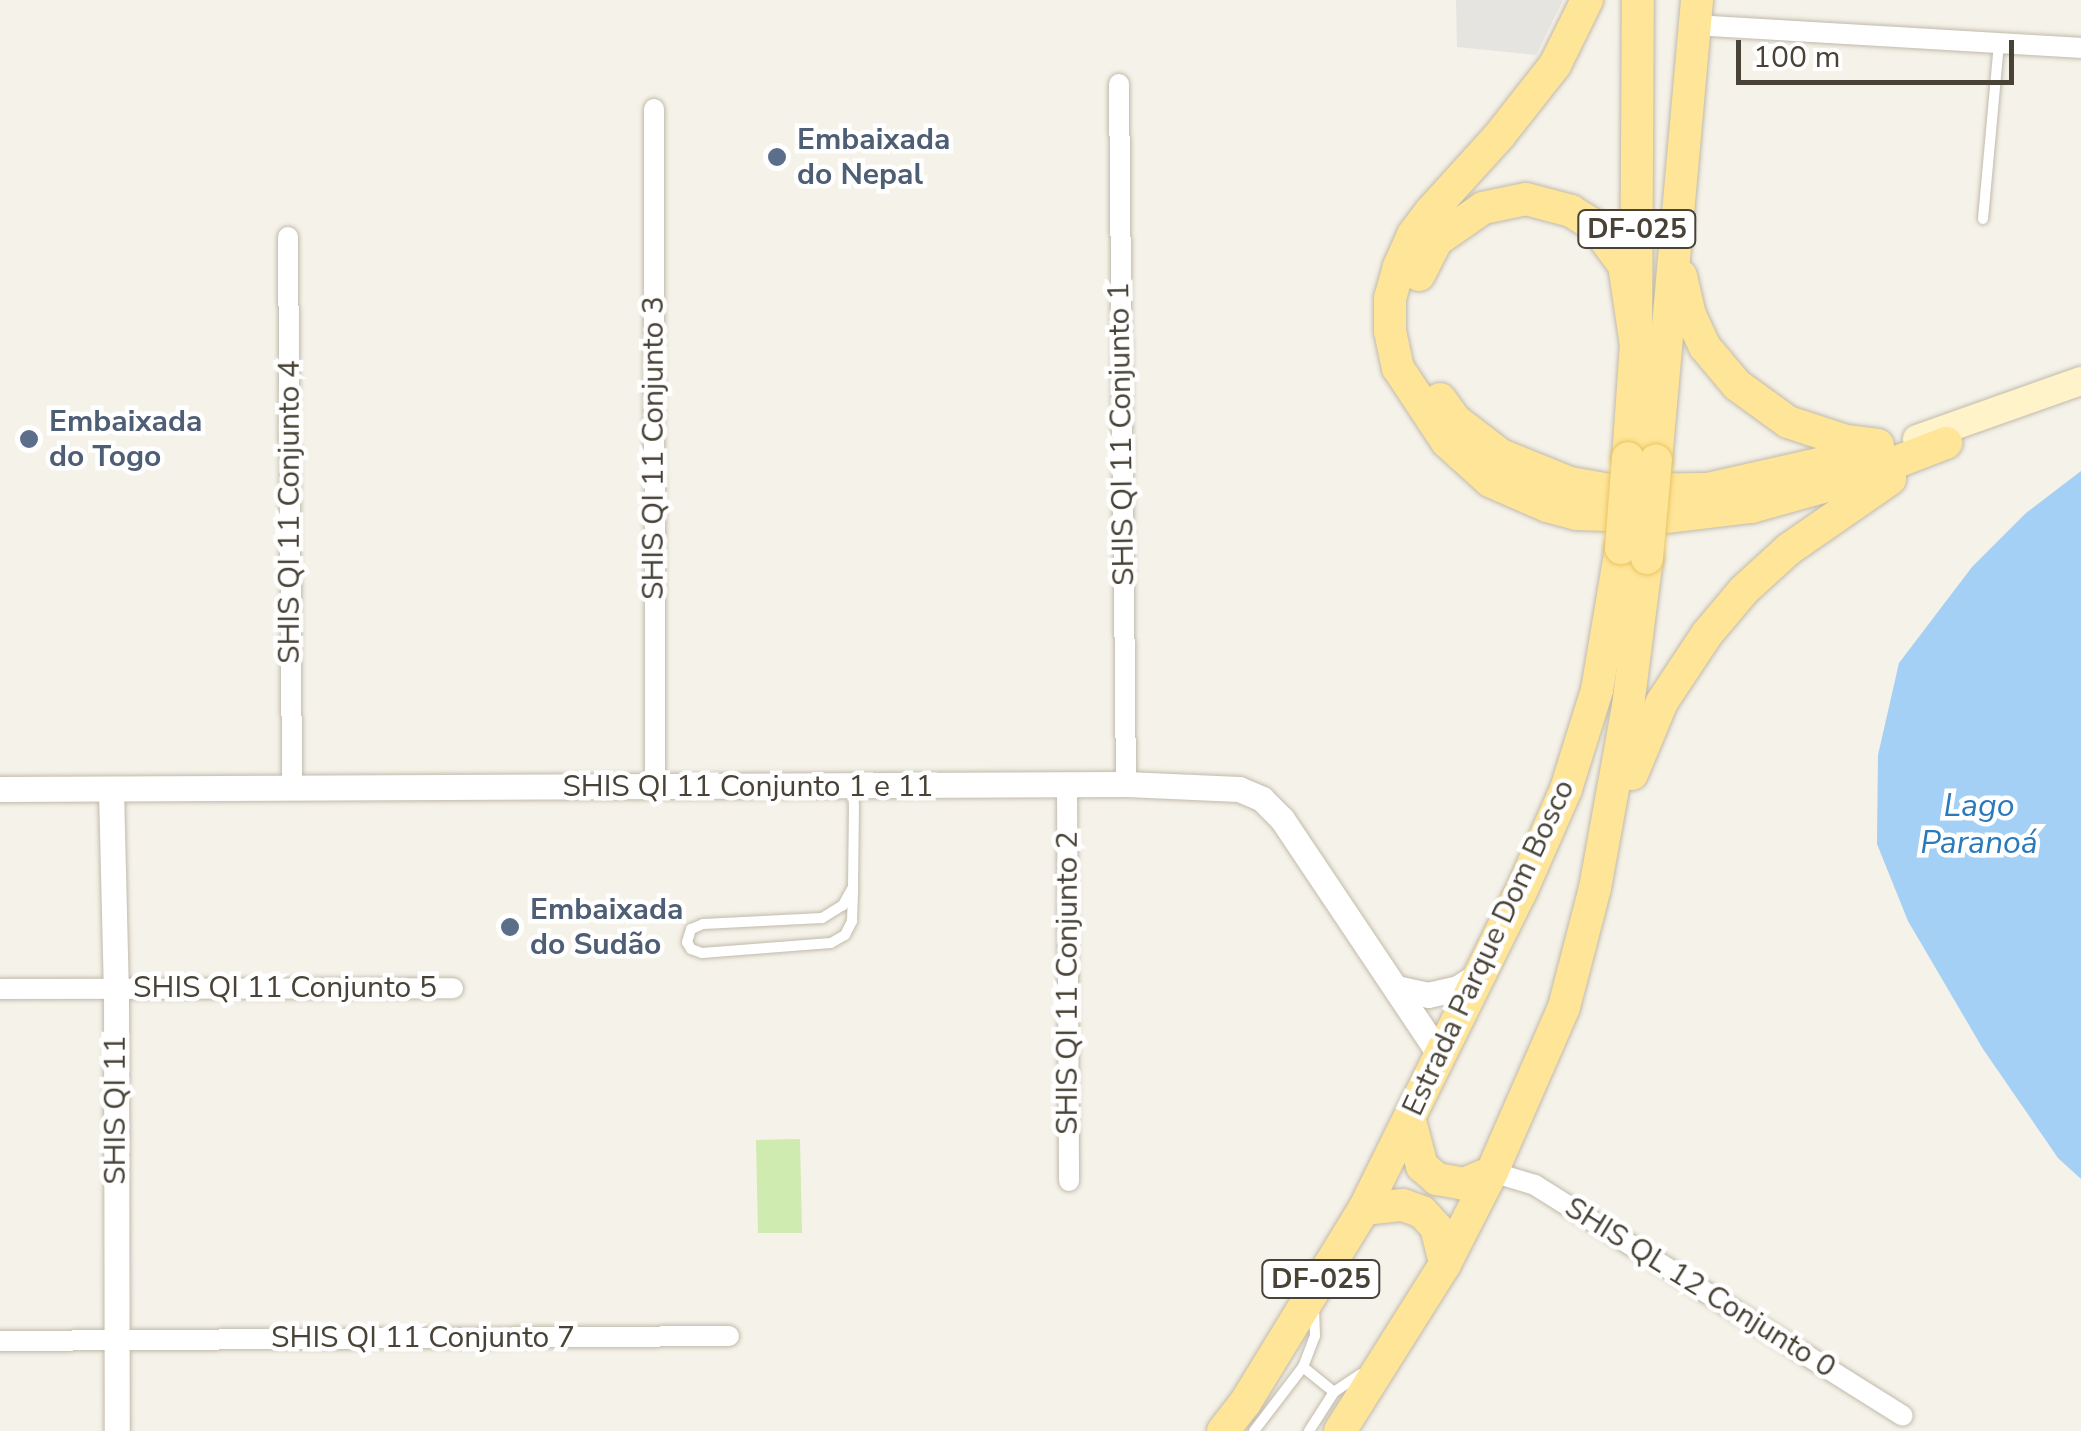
<!DOCTYPE html>
<html>
<head>
<meta charset="utf-8">
<style>
	body { margin:0 }
	#map { position:relative; width:2081px; height:1431px; overflow:hidden; background:#f5f2e9; font-family:"Nunito Sans",sans-serif }
	div>[style] { position:absolute }
	.green>* { inset:0; background:#cfebb0 }
	.parking>* { inset:0; background:#e6e4e1 }
	.water>* { inset:0; background:#a3d0f4 }
	.roads { filter:drop-shadow(0 0 2px #c1baab) drop-shadow(0 0 2px #c1baab) }
	.service>* { height:10px; margin:-5px; padding:0 5px; transform-origin:5px; border-radius:5px; background:#fff }
	.minor>* { height:20px; margin:-10px; padding:0 10px; transform-origin:10px; border-radius:10px; background:#fff }
	.tertiary>* { height:25px; margin:-12.5px; padding:0 12.5px; transform-origin:12.5px; border-radius:12.5px; background:#fff }
	.secondary>* { height:28px; margin:-14px; padding:0 14px; transform-origin:14px; border-radius:14px; background:#fff3c9 }
	.primary>* { height:32px; margin:-16px; padding:0 16px; transform-origin:16px; border-radius:16px; background:#ffe598 }
	.bridges { filter:drop-shadow(0 0 2px #e9c563) drop-shadow(0 0 2px #e9c563) }
	.primary-bridge>* { height:32px; margin:-16px; padding:0 16px; transform-origin:16px; border-radius:16px; background:#ffe598 }
	.dots>* { width:28px; height:28px; translate:-50% -50%; box-sizing:border-box; border:5px solid #fff; border-radius:50% }
	span { translate:-50% -50%; white-space:nowrap; text-align:center; line-height:1.15; -webkit-text-stroke:9px #fff; paint-order:stroke }
	.shield-label span { padding:2px 8px; background:#fff; border:2px solid; border-radius:8px; -webkit-text-stroke-width:0 }
	.shield-label { font-size:28px; color:#494237; font-weight:700 }
	.service-label { font-size:30px; color:#4e5e75; font-weight:700 }
	.left { translate:0 -50%; text-align:left }
	.street-label { font-size:30px; color:#494237 }
	.water-label { font-size:32px; color:#2a79bb; font-style:italic }
	.scale { position:absolute; left:1736px; top:40px; width:278px; height:45px; box-sizing:border-box; border:5px solid #494237; border-top:0; padding-left:12px; font-size:30px; line-height:35px; white-space:nowrap; color:#494237; -webkit-text-stroke:8px #fff; paint-order:stroke }
</style>
</head>
<body>
<div id="map">
	<div class="green">
		<i style="clip-path:polygon(800px 1139px,802px 1233px,758px 1233px,756px 1140px)"></i>
	</div>
	<div class="parking">
		<i style="clip-path:polygon(1456px 0,1563px 0,1536px 55px,1457px 47px)"></i>
	</div>
	<div class="water">
		<i style="clip-path:polygon(2081px 471px,2081px 1179px,2058px 1158px,1983px 1049px,1908px 921px,1877px 844px,1878px 755px,1899px 663px,1972px 567px,2026px 513px)"></i>
	</div>
	<div class="roads">
		<div class="service">
			<i style="left:1983px;top:219px;width:176px;rotate:-84.8deg"></i>
			<i style="left:853px;top:887px;width:21px;rotate:119deg"></i>
			<i style="left:843px;top:905px;width:25px;rotate:148deg"></i>
			<i style="left:822px;top:918px;width:119px;rotate:177.1deg"></i>
			<i style="left:703px;top:924px;width:13px;rotate:157deg"></i>
			<i style="left:691px;top:929px;width:14px;rotate:107deg"></i>
			<i style="left:687px;top:942px;width:8px;rotate:60deg"></i>
			<i style="left:691px;top:949px;width:12px;rotate:20deg"></i>
			<i style="left:702px;top:953px;width:129px;rotate:-4.4deg"></i>
			<i style="left:831px;top:943px;width:16px;rotate:-30deg"></i>
			<i style="left:845px;top:935px;width:16px;rotate:-63deg"></i>
			<i style="left:852px;top:921px;width:34px;rotate:-88deg"></i>
			<i style="left:853px;top:887px;width:80px;rotate:-89.3deg"></i>
			<i style="left:854px;top:807px;width:20px;rotate:-93deg"></i>
			<i style="left:1303px;top:1367px;width:40px;rotate:39deg"></i>
			<i style="left:1254px;top:1431px;width:81px;rotate:-52.6deg"></i>
			<i style="left:1303px;top:1367px;width:33px;rotate:-69deg"></i>
			<i style="left:1315px;top:1336px;width:27px;rotate:-92deg"></i>
			<i style="left:1309px;top:1431px;width:46px;rotate:-57.3deg"></i>
			<i style="left:1334px;top:1392px;width:32px;rotate:-34deg"></i>
		</div>
		<div class="minor">
			<i style="left:1695px;top:25px;width:387px;rotate:3.4deg"></i>
			<i style="left:1119px;top:84px;width:700px;rotate:89.43deg"></i>
			<i style="left:654px;top:109px;width:678px;rotate:89.92deg"></i>
			<i style="left:288px;top:237px;width:551px;rotate:89.58deg"></i>
			<i style="left:1067px;top:786px;width:395px;rotate:89.7deg"></i>
			<i style="left:0;top:989px;width:453px;rotate:-0.1deg"></i>
			<i style="left:1492px;top:1172px;width:45px;rotate:16.8deg"></i>
			<i style="left:1535px;top:1185px;width:434px;rotate:32.1deg"></i>
			<i style="left:0;top:1341px;width:729px;rotate:-0.39deg"></i>
		</div>
		<div class="tertiary">
			<i style="left:0;top:789px;width:1126px;rotate:-0.25deg"></i>
			<i style="left:1126px;top:784px;width:113px;rotate:2.5deg"></i>
			<i style="left:1239px;top:789px;width:25px;rotate:23deg"></i>
			<i style="left:1262px;top:799px;width:28px;rotate:45deg"></i>
			<i style="left:1282px;top:819px;width:284px;rotate:56.2deg"></i>
			<i style="left:111px;top:790px;width:199px;rotate:88.6deg"></i>
			<i style="left:116px;top:989px;width:442px;rotate:89.9deg"></i>
			<i style="left:1396px;top:988px;width:33px;rotate:12deg"></i>
			<i style="left:1428px;top:995px;width:31px;rotate:-13deg"></i>
			<i style="left:1458px;top:988px;width:27px;rotate:-33deg"></i>
		</div>
		<div class="secondary">
			<i style="left:1917px;top:439px;width:174px;rotate:-19.5deg"></i>
		</div>
		<div class="primary">
			<i style="left:1587px;top:0;width:72px;rotate:116.2deg"></i>
			<i style="left:1555px;top:65px;width:89px;rotate:128.2deg"></i>
			<i style="left:1500px;top:135px;width:103px;rotate:132.2deg"></i>
			<i style="left:1431px;top:211px;width:30px;rotate:127deg"></i>
			<i style="left:1413px;top:235px;width:35px;rotate:114deg"></i>
			<i style="left:1399px;top:267px;width:32px;rotate:106deg"></i>
			<i style="left:1390px;top:298px;width:33px;rotate:90deg"></i>
			<i style="left:1390px;top:331px;width:38px;rotate:78deg"></i>
			<i style="left:1398px;top:368px;width:89px;rotate:56.5deg"></i>
			<i style="left:1447px;top:442px;width:58px;rotate:42.2deg"></i>
			<i style="left:1490px;top:481px;width:62px;rotate:23.7deg"></i>
			<i style="left:1547px;top:506px;width:31px;rotate:15deg"></i>
			<i style="left:1577px;top:514px;width:89px;rotate:1.9deg"></i>
			<i style="left:1666px;top:517px;width:86px;rotate:-6.7deg"></i>
			<i style="left:1751px;top:507px;width:105px;rotate:-15.5deg"></i>
			<i style="left:1852px;top:479px;width:101px;rotate:-21deg"></i>
			<i style="left:1419px;top:275px;width:39px;rotate:-63deg"></i>
			<i style="left:1437px;top:240px;width:56px;rotate:-34.8deg"></i>
			<i style="left:1483px;top:208px;width:44px;rotate:-11.8deg"></i>
			<i style="left:1526px;top:199px;width:47px;rotate:14.9deg"></i>
			<i style="left:1571px;top:211px;width:28px;rotate:32deg"></i>
			<i style="left:1595px;top:226px;width:49px;rotate:53.4deg"></i>
			<i style="left:1624px;top:265px;width:81px;rotate:81.5deg"></i>
			<i style="left:1681px;top:276px;width:40px;rotate:77deg"></i>
			<i style="left:1690px;top:315px;width:35px;rotate:65deg"></i>
			<i style="left:1705px;top:347px;width:50px;rotate:49.9deg"></i>
			<i style="left:1737px;top:385px;width:63px;rotate:36deg"></i>
			<i style="left:1788px;top:422px;width:61px;rotate:18.1deg"></i>
			<i style="left:1846px;top:441px;width:32px;rotate:7deg"></i>
			<i style="left:1440px;top:399px;width:26px;rotate:54deg"></i>
			<i style="left:1455px;top:420px;width:58px;rotate:37.3deg"></i>
			<i style="left:1501px;top:455px;width:74px;rotate:22.1deg"></i>
			<i style="left:1570px;top:483px;width:41px;rotate:9.9deg"></i>
			<i style="left:1610px;top:490px;width:97px;rotate:-0.6deg"></i>
			<i style="left:1707px;top:489px;width:156px;rotate:-12.6deg"></i>
			<i style="left:1628px;top:458px;width:113px;rotate:-86deg"></i>
			<i style="left:1636px;top:345px;width:345px;rotate:-89.7deg"></i>
			<i style="left:1656px;top:460px;width:462px;rotate:-84.9deg"></i>
			<i style="left:1632px;top:774px;width:78px;rotate:-67.4deg"></i>
			<i style="left:1662px;top:702px;width:82px;rotate:-56.5deg"></i>
			<i style="left:1707px;top:634px;width:57px;rotate:-49.9deg"></i>
			<i style="left:1744px;top:590px;width:61px;rotate:-42.3deg"></i>
			<i style="left:1789px;top:549px;width:123px;rotate:-34.7deg"></i>
			<i style="left:1410px;top:1121px;width:47px;rotate:75.1deg"></i>
			<i style="left:1422px;top:1166px;width:20px;rotate:41deg"></i>
			<i style="left:1437px;top:1179px;width:27px;rotate:10deg"></i>
			<i style="left:1464px;top:1184px;width:30px;rotate:-23deg"></i>
			<i style="left:1364px;top:1209px;width:39px;rotate:-6deg"></i>
			<i style="left:1403px;top:1205px;width:20px;rotate:20deg"></i>
			<i style="left:1422px;top:1212px;width:21px;rotate:47deg"></i>
			<i style="left:1436px;top:1227px;width:38px;rotate:76deg"></i>
			<i style="left:1223px;top:1431px;width:36px;rotate:-52deg"></i>
			<i style="left:1245px;top:1403px;width:228px;rotate:-58.5deg"></i>
			<i style="left:1364px;top:1209px;width:352px;rotate:-63.7deg"></i>
			<i style="left:1520px;top:894px;width:115px;rotate:-66.3deg"></i>
			<i style="left:1566px;top:789px;width:104px;rotate:-72.6deg"></i>
			<i style="left:1597px;top:690px;width:144px;rotate:-80.4deg"></i>
			<i style="left:1340px;top:1431px;width:197px;rotate:-57.8deg"></i>
			<i style="left:1445px;top:1264px;width:103px;rotate:-62.9deg"></i>
			<i style="left:1492px;top:1172px;width:180px;rotate:-66.4deg"></i>
			<i style="left:1564px;top:1007px;width:123px;rotate:-75.4deg"></i>
			<i style="left:1595px;top:888px;width:185px;rotate:-79.7deg"></i>
			<i style="left:1628px;top:706px;width:149px;rotate:-82.7deg"></i>
		</div>
	</div>
	<div class="bridges">
		<div class="primary-bridge">
			<i style="left:1621px;top:548px;width:90px;rotate:-85.6deg"></i>
			<i style="left:1647px;top:558px;width:98px;rotate:-84.8deg"></i>
		</div>
	</div>
	<div class="dots">
		<i style="left:777px;top:157px;background:#5c6f8a"></i>
		<i style="left:29px;top:439px;background:#5c6f8a"></i>
		<i style="left:510px;top:927px;background:#5c6f8a"></i>
	</div>
	<div class="shield-label">
		<span style="left:1637px;top:229px">DF-025</span>
		<span style="left:1321px;top:1279px">DF-025</span>
	</div>
	<div class="service-label">
		<span class="left" style="left:797px;top:157px">Embaixada<br>do Nepal</span>
		<span class="left" style="left:49px;top:439px">Embaixada<br>do Togo</span>
		<span class="left" style="left:530px;top:927px">Embaixada<br>do Sudão</span>
	</div>
	<div class="street-label">
		<span style="left:1122px;top:434px;rotate:-91deg">SHIS QI 11 Conjunto 1</span>
		<span style="left:654px;top:448px;rotate:-90deg">SHIS QI 11 Conjunto 3</span>
		<span style="left:290px;top:512px;rotate:-90deg">SHIS QI 11 Conjunto 4</span>
		<span style="left:748px;top:787px">SHIS QI 11 Conjunto 1 e 11</span>
		<span style="left:1489px;top:948px;rotate:-65deg">Estrada Parque Dom Bosco</span>
		<span style="left:1068px;top:983px;rotate:-90deg">SHIS QI 11 Conjunto 2</span>
		<span style="left:285px;top:988px">SHIS QI 11 Conjunto 5</span>
		<span style="left:116px;top:1110px;rotate:-90deg">SHIS QI 11</span>
		<span style="left:1700px;top:1288px;rotate:32deg">SHIS QL 12 Conjunto 0</span>
		<span style="left:423px;top:1338px">SHIS QI 11 Conjunto 7</span>
	</div>
	<div class="water-label">
		<span style="left:1979px;top:825px">Lago<br>Paranoá</span>
	</div>
	<div class="scale">100 m</div>
</div>
</body>
</html>
